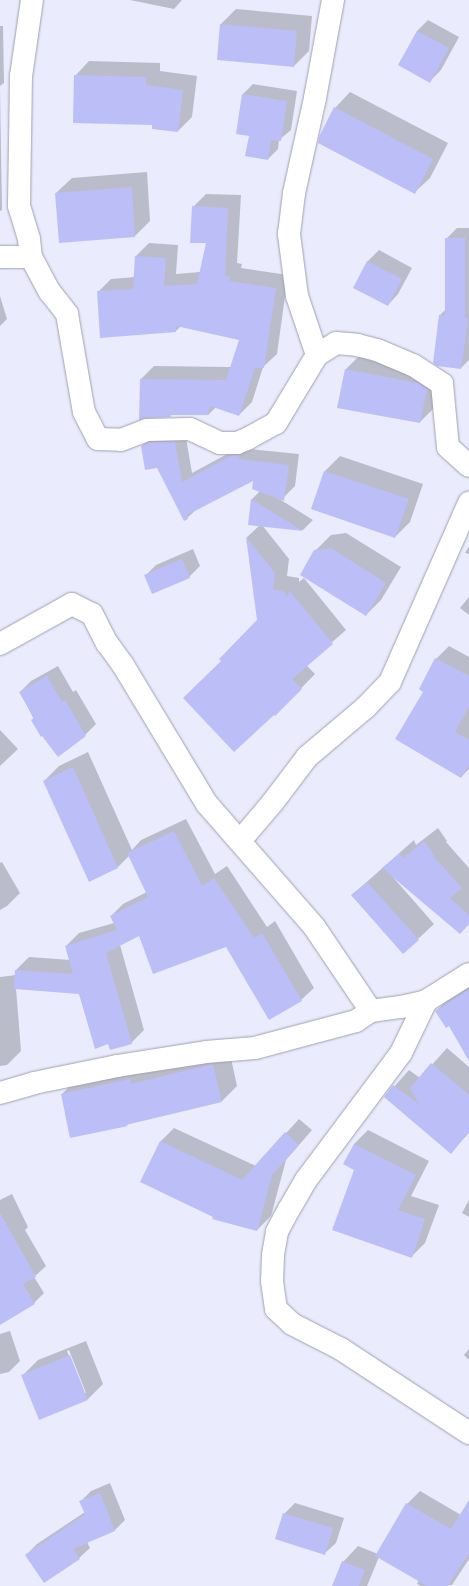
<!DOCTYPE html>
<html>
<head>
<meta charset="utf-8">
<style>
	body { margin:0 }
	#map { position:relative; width:469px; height:1586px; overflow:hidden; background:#eaebfd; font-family:Lora,serif }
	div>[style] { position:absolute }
	.shadow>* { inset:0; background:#0003 }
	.building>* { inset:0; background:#bcbef8 }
	.roads { filter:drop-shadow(0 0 1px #9fa0b0) drop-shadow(0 0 1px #9fa0b0) }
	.minor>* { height:22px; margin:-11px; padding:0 11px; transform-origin:11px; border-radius:11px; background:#fff }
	span { translate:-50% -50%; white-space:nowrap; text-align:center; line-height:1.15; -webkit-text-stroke:3px #fff; paint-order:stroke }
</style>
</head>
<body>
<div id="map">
	<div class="shadow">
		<i style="clip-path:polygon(130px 0,182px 0,174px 9px)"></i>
		<i style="clip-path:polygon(236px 9px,312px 16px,309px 51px,294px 66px,218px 59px,221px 24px)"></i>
		<i style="clip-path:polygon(428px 20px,459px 37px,441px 70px,430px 81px,399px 65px,417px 31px)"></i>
		<i style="clip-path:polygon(0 26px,3px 26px,4px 83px,0 86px,2px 210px,0 211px)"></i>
		<i style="clip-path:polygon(89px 61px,160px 63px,160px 71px,197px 76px,192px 117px,178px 131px,153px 124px,75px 76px)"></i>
		<i style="clip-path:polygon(253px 84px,297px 91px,291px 130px,279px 140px,278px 149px,268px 159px,250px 135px,243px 94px)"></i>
		<i style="clip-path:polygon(350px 92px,448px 143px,430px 178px,414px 193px,335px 108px)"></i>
		<i style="clip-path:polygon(147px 172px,150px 221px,135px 236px,56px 193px,72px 178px)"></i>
		<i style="clip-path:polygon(206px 194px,241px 195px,237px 263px,242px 264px,241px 268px,288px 275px,277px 354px,263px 367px,252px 402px,239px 415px,216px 407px,209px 414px,173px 414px,170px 416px,141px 379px,154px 366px,231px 367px,240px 339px,181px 326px,176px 331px,98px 292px,111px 279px,135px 277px,136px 256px,149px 243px,178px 245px,176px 274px,200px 272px,207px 242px,193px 207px)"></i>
		<i style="clip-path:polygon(457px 228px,469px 228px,469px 360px,461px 368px,440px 315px,446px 309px,446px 239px)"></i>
		<i style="clip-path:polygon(379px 250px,412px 268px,398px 294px,388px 305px,355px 287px,368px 261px)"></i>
		<i style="clip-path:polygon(0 296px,7px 319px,0 326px)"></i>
		<i style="clip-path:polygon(361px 354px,434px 368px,435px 407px,420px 422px,345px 370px)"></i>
		<i style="clip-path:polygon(185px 432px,192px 473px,242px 446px,250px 449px,299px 454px,295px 486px,284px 497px,276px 497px,313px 520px,303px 530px,262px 525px,289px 559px,287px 576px,299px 578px,299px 582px,304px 578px,346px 630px,306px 665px,315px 674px,275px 715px,222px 661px,258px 621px,247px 537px,260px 525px,249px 524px,252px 499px,260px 491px,254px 479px,197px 509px,187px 518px,158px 467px,142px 446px,152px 436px)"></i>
		<i style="clip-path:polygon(340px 456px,423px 484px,410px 522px,395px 537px,312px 509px,325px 471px)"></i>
		<i style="clip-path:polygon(346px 533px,401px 567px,381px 600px,366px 615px,315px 551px,331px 535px)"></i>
		<i style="clip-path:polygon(469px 546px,469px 554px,465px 553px)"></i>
		<i style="clip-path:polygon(193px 549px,200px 566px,189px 577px,145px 576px,156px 565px)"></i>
		<i style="clip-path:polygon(469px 597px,469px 615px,460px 608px)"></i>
		<i style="clip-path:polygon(449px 646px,469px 657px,469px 769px,461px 777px,425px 691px,436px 659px)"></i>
		<i style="clip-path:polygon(58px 666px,73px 692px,76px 690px,96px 724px,85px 735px,42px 735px,20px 692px,31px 681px)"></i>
		<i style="clip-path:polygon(0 730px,18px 749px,0 766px)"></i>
		<i style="clip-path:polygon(88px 752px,132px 850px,141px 840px,186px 819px,215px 874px,227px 866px,267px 927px,275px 921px,314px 988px,301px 1000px,226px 945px,140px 935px,120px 945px,144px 1030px,131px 1043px,80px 993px,16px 988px,21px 1051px,7px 1065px,0 1066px,0 977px,16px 975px,16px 970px,29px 957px,71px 960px,66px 946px,79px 933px,114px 923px,111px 916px,123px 904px,147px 892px,130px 855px,118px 867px,89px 880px,44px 781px,59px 766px)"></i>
		<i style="clip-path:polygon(438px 828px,447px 841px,446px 842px,469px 868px,469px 924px,392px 876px,434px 924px,403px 953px,352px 895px,414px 840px,416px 845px)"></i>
		<i style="clip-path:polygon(2px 862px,20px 893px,7px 906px,0 910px,0 863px)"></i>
		<i style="clip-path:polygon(469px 985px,469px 1059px,450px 1024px,436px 1011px,450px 997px)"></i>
		<i style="clip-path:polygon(447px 1048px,469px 1067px,469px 1133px,451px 1152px,385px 1097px,409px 1070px,420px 1078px)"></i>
		<i style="clip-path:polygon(229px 1049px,237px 1086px,222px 1101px,129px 1123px,127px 1125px,71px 1137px,62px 1094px,77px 1079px)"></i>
		<i style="clip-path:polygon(299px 1119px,312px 1130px,286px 1160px,271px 1216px,257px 1230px,160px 1142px,174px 1128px,256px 1166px)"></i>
		<i style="clip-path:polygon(368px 1130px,429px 1161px,411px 1196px,439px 1205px,425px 1243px,411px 1257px,355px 1169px,354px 1144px)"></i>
		<i style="clip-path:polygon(12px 1194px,28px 1227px,25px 1230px,46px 1266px,34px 1277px,44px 1293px,34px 1303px,0 1309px,0 1200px)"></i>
		<i style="clip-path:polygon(469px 1200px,469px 1217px,462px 1213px)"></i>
		<i style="clip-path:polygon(10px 1331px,20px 1361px,9px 1372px,0 1374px,0 1334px)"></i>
		<i style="clip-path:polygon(evenodd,86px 1341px,103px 1384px,88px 1399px,23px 1375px,38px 1360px,86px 1341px,69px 1350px,86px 1393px,84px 1393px,67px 1351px,69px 1350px)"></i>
		<i style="clip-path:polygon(469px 1349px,469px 1360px,464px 1355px)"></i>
		<i style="clip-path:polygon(110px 1483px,125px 1520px,114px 1531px,87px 1542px,90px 1548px,79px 1558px,26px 1555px,37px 1544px,85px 1512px,81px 1501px,91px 1491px)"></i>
		<i style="clip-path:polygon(420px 1491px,461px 1515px,469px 1502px,469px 1559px,452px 1585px,421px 1586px,417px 1584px,419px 1580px,379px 1557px,367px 1586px,333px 1586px,343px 1562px,358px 1546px,378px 1554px,407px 1504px)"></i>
		<i style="clip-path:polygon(295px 1503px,344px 1518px,336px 1543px,325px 1553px,284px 1514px)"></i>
	</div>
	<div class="building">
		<i style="clip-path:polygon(220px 24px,297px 31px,294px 67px,217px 60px)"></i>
		<i style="clip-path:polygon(417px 31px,449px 48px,430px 83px,398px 65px)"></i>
		<i style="clip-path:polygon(74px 75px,146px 77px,146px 85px,183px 90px,178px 132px,152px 129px,152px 125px,73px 123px)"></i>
		<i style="clip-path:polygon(242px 94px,287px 101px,281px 141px,271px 140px,268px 160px,245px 156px,249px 136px,236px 134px)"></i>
		<i style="clip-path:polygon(334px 107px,433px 159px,415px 194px,318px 143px,320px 135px)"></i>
		<i style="clip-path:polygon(132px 187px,135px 237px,59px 243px,55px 193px)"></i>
		<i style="clip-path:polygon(192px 206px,228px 208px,225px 276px,230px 277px,229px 281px,276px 288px,264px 368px,255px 368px,239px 416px,210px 406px,209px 415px,170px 415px,171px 417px,147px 418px,139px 420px,140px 379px,226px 380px,239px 340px,176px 326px,176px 332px,100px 338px,97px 291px,133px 289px,135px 256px,166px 258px,164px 286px,197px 284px,206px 243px,190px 243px)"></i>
		<i style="clip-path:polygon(445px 238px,465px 238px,465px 318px,468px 318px,461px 369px,437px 366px,433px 363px,439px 315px,445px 315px)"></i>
		<i style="clip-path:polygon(367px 261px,402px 279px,388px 306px,353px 288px)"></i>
		<i style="clip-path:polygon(345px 369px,418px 383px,427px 389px,420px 423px,337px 408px)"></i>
		<i style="clip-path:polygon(149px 442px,175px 442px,182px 482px,231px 456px,238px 455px,240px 459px,289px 465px,284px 501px,252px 489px,253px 481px,187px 515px,188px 519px,184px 521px,157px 468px,145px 470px,141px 446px)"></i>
		<i style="clip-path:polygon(324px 471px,409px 499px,395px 538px,311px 509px)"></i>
		<i style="clip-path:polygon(251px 499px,303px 531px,248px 525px)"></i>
		<i style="clip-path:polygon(246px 537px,275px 573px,273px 589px,285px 592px,286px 597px,290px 591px,333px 644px,292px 679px,302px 689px,275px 716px,274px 715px,234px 752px,183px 698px,221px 661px,219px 659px,257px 620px)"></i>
		<i style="clip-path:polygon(331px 548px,386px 583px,366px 616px,300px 575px,314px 550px)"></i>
		<i style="clip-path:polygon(182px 559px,190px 578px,152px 594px,144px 575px)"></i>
		<i style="clip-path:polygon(435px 658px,469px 676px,469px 706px,455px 732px,469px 740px,469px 765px,461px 778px,395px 739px,423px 692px,419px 689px)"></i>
		<i style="clip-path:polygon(47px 676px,62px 702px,65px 700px,86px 736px,58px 757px,42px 736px,41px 737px,31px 720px,34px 718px,19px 692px)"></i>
		<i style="clip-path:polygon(73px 767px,118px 868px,89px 882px,43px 781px)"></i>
		<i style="clip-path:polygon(174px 831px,202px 886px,214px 878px,254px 938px,262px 933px,302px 1001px,269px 1020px,226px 947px,153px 974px,139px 936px,106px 953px,132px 1044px,110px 1050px,108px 1044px,95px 1049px,79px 994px,14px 989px,15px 970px,73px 974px,65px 946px,117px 930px,110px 916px,148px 897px,127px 853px)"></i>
		<i style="clip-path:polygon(424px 841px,434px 855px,433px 856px,462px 888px,450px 898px,469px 915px,469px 924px,460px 934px,382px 868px,400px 853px,403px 858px)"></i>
		<i style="clip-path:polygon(367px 882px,419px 940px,403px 954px,351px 895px)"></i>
		<i style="clip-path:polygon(469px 989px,469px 1061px,449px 1026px,446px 1028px,435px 1011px)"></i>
		<i style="clip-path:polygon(431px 1063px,469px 1095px,469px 1132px,451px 1154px,384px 1097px,393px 1085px,419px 1104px,410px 1088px)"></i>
		<i style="clip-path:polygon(213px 1064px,222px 1102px,126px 1125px,128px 1126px,70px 1138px,61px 1094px,130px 1079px,131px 1084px)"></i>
		<i style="clip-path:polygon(285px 1132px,299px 1145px,272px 1175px,257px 1231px,212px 1219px,213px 1217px,140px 1182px,160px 1141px,242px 1180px)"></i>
		<i style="clip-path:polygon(354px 1144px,416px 1175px,398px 1210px,425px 1219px,412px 1258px,332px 1230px,354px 1170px,343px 1164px)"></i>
		<i style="clip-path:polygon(0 1213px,36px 1277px,23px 1284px,35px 1304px,0 1325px)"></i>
		<i style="clip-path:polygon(70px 1355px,88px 1400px,39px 1420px,21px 1375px)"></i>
		<i style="clip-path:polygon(100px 1493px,115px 1531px,73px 1549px,80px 1559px,44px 1583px,25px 1555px,85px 1514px,79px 1501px)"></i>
		<i style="clip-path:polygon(469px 1500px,469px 1553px,448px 1586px,427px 1586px,375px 1556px,406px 1503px,451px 1529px)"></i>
		<i style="clip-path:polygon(283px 1513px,333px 1528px,325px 1555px,275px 1539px)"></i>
		<i style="clip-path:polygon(342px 1561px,365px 1570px,359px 1586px,332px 1586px)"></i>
	</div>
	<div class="roads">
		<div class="minor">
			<i style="left:32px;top:0;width:77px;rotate:98.2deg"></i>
			<i style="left:21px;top:76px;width:130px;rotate:90.9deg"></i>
			<i style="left:19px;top:206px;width:34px;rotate:73deg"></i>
			<i style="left:29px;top:239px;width:18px;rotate:84deg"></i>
			<i style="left:31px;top:257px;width:40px;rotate:62deg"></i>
			<i style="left:50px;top:292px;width:28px;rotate:52deg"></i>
			<i style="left:67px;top:314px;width:99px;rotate:80.2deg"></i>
			<i style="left:84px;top:412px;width:30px;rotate:63deg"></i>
			<i style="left:98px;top:439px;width:23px;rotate:2deg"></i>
			<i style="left:121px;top:440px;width:28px;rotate:-21deg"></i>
			<i style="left:147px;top:430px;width:43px;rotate:-1.3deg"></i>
			<i style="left:190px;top:429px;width:33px;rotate:25deg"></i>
			<i style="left:220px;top:443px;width:17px"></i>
			<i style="left:237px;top:443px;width:11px;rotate:-22deg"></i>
			<i style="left:247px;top:439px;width:33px;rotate:-29deg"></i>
			<i style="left:276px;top:423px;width:79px;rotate:-58.9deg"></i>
			<i style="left:317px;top:355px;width:22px;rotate:-32deg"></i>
			<i style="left:336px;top:343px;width:21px;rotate:5deg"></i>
			<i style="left:357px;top:345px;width:21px;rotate:14deg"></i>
			<i style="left:377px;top:350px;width:39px;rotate:23deg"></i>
			<i style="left:413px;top:365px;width:35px;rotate:33deg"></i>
			<i style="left:442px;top:384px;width:63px;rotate:84.6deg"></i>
			<i style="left:448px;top:447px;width:28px;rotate:42deg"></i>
			<i style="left:0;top:257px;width:31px"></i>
			<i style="left:317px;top:355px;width:62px;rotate:-108.7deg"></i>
			<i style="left:297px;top:296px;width:63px;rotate:-97.4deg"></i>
			<i style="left:289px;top:234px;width:41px;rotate:-83deg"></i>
			<i style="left:294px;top:193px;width:97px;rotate:-77.5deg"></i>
			<i style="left:315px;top:98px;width:100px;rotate:-79.6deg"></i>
			<i style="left:0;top:644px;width:82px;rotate:-29.1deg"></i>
			<i style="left:72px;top:604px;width:22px;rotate:27deg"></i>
			<i style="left:92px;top:614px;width:33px;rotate:63deg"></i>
			<i style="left:107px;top:643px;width:27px;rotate:54deg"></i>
			<i style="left:123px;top:665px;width:162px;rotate:58.9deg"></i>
			<i style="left:207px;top:804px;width:164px;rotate:48.9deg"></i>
			<i style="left:315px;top:928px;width:100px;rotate:56deg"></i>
			<i style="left:240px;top:841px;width:51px;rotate:-49.8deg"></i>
			<i style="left:273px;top:802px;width:56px;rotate:-52.9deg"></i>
			<i style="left:307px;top:757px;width:76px;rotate:-40.2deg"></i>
			<i style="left:365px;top:708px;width:36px;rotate:-46deg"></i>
			<i style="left:390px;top:682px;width:196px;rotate:-66.2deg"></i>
			<i style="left:426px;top:1001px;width:58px;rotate:115.7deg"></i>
			<i style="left:401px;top:1053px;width:159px;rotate:126.8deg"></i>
			<i style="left:306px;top:1180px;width:34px;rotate:120deg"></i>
			<i style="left:289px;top:1209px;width:26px;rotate:118deg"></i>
			<i style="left:277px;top:1232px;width:23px;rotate:100deg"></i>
			<i style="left:273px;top:1255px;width:26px;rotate:92deg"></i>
			<i style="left:272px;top:1281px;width:28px;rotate:82deg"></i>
			<i style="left:276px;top:1309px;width:22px;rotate:43deg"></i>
			<i style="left:292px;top:1324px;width:55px;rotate:27deg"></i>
			<i style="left:341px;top:1349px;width:153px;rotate:33.3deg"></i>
			<i style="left:0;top:1093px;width:35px;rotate:-16deg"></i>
			<i style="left:34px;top:1083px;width:85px;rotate:-11.6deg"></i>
			<i style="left:117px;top:1066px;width:90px;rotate:-8.9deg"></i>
			<i style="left:206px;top:1052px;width:49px;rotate:-4.7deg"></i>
			<i style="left:255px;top:1048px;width:105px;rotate:-15deg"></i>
			<i style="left:356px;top:1021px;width:18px;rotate:-34deg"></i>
			<i style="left:371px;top:1011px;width:30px;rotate:-8deg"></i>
			<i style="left:401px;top:1007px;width:26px;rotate:-13deg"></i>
			<i style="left:426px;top:1001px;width:51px;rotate:-32.1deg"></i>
		</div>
	</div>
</div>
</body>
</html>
